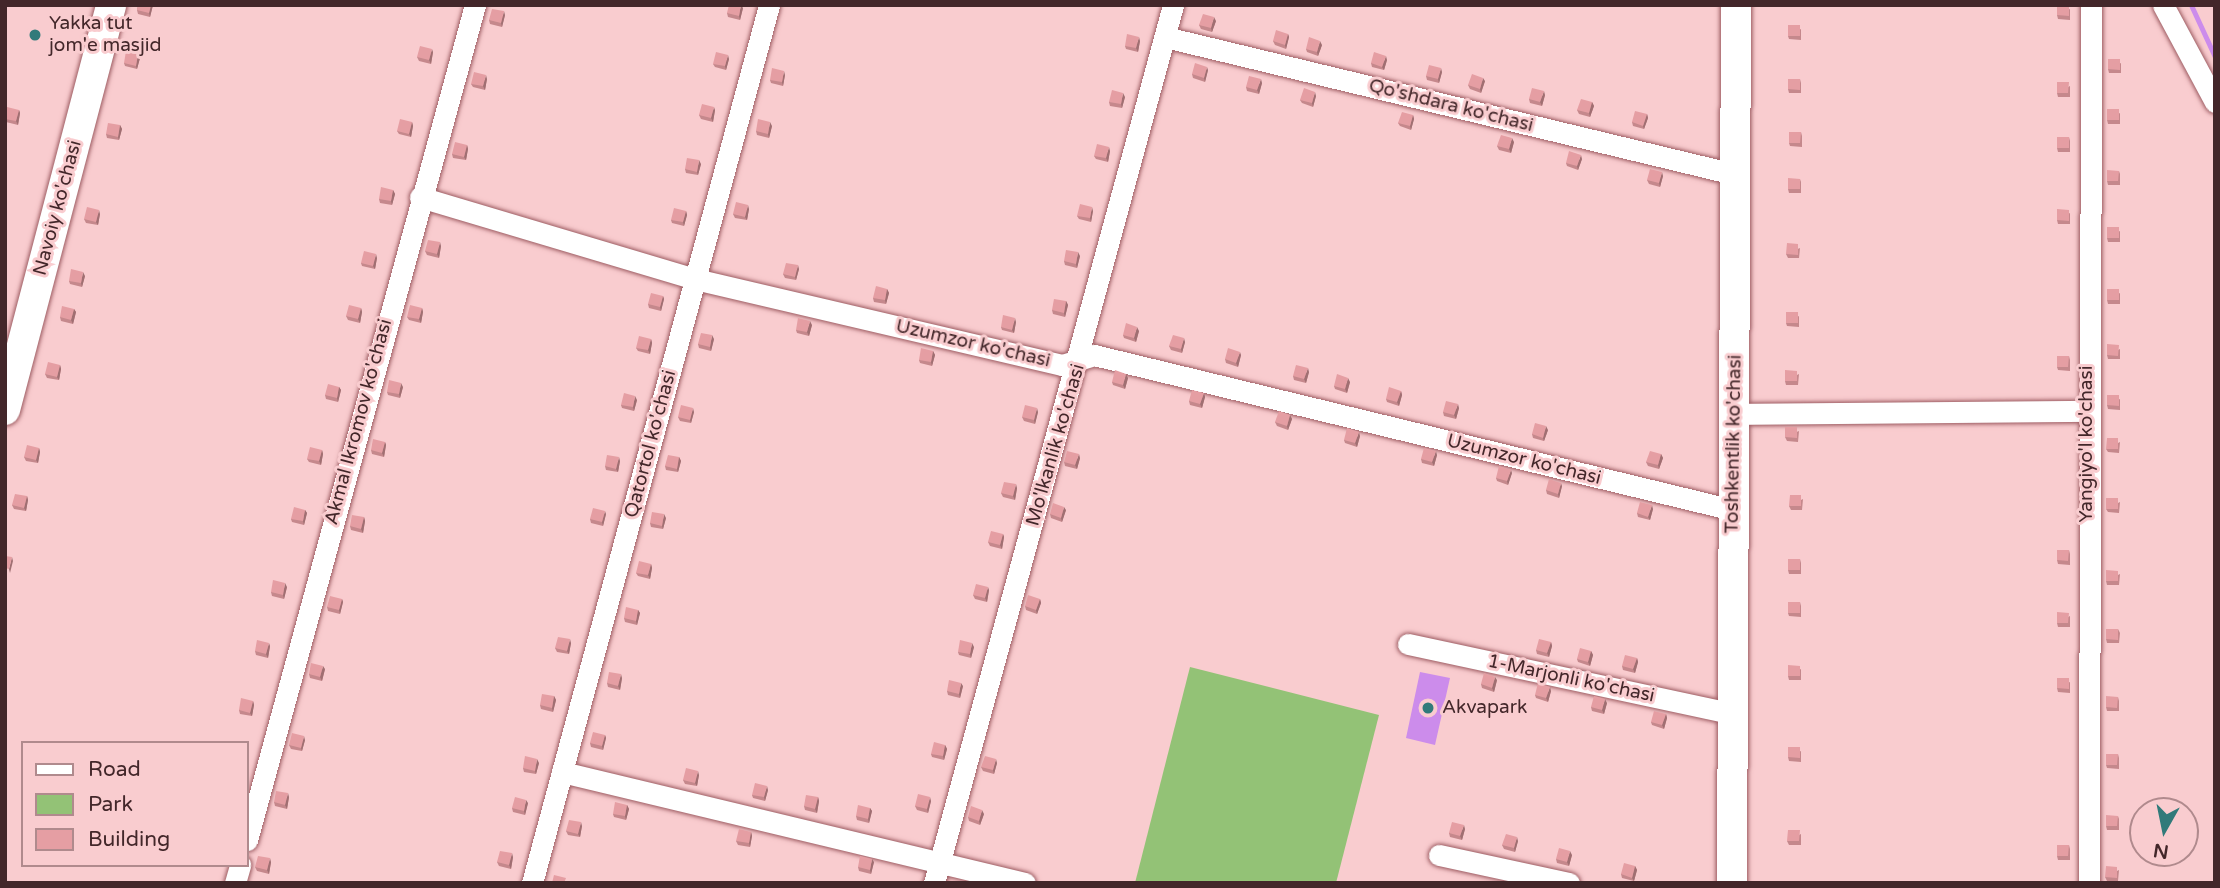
<!DOCTYPE html>
<html>
<head>
<meta charset="utf-8">
<style>
	body { margin:0 }
	#map { position:relative; width:2220px; height:888px; overflow:hidden; background:#f9cccf; font-family:"Varela Round",sans-serif }
	div>[style] { position:absolute }
	.green>* { inset:0; background:#93c276 }
	.water>* { inset:0; background:#cc8ceb }
	.stream>* { height:5px; margin:-2.5px; padding:0 2.5px; transform-origin:2.5px; border-radius:2.5px; background:#cc8ceb }
	.roads { filter:drop-shadow(0 0 2px #9d5c62) drop-shadow(0 0 2px #9d5c62) }
	.street>* { height:21px; margin:-10.5px; padding:0 10.5px; transform-origin:10.5px; border-radius:10.5px; background:#fff }
	.secondary>* { height:30px; margin:-15px; padding:0 15px; transform-origin:15px; border-radius:15px; background:#fff }
	.wall>* { inset:0; background:#c5888c }
	.shaded-wall>* { inset:0; background:#a06f72 }
	.building>* { inset:0; background:#e59ea3 }
	.dots>* { width:19px; height:19px; translate:-50% -50%; box-sizing:border-box; border:4px solid #f9cccf; border-radius:50% }
	span { translate:-50% -50%; white-space:nowrap; text-align:center; line-height:1.15; -webkit-text-stroke:6px #f9cccf; paint-order:stroke }
	.poi-label { font-size:19px; color:#43272a }
	.left { translate:0 -50%; text-align:left }
	.street-label { font-size:19px; color:#43272a }
	.frame { position:absolute; inset:0; border:7px solid #43272a; pointer-events:none }
	.legend { position:absolute; left:21px; top:741px; width:228px; height:126px; box-sizing:border-box; background:#f9cccf; border:2px solid #b08a8d; margin:0; padding:9px 12px; list-style:none; font-size:21px; color:#43272a }
	.legend li { display:flex; align-items:center; gap:14px; height:35px }
	.legend b { width:35px; border:2px solid #b08a8d }
	.north { position:absolute; left:2129px; top:797px; width:70px; height:70px; box-sizing:border-box; background:#f9cccf; border:2px solid #b08a8d; border-radius:50%; rotate:189deg; font-size:19px; font-weight:700; line-height:28px; text-align:center; color:#43272a }
	.north::after { content:''; display:block; margin:auto; width:24px; height:32px; background:#317a7a; clip-path:polygon(50% 0,100% 100%,50% 72%,0 100%) }
</style>
</head>
<body>
<div id="map">
	<div class="green">
		<i style="clip-path:polygon(1190px 667px,1379px 715px,1336px 883px,1135px 883px)"></i>
	</div>
	<div class="water">
		<i style="clip-path:polygon(1420px 672px,1450px 678px,1435px 745px,1406px 738px)"></i>
	</div>
	<div class="stream">
		<i style="left:2191px;top:5px;width:57px;rotate:65.2deg"></i>
	</div>
	<div class="roads">
		<div class="street">
			<i style="left:2163px;top:5px;width:110px;rotate:61.8deg"></i>
			<i style="left:1165px;top:37px;width:589px;rotate:13.54deg"></i>
			<i style="left:420px;top:197px;width:287px;rotate:16.6deg"></i>
			<i style="left:695px;top:279px;width:377px;rotate:13.2deg"></i>
			<i style="left:1062px;top:365px;width:34px;rotate:-17deg"></i>
			<i style="left:1094px;top:355px;width:658px;rotate:13.63deg"></i>
			<i style="left:1734px;top:414px;width:352px;rotate:-0.5deg"></i>
			<i style="left:1408px;top:644px;width:333px;rotate:12.1deg"></i>
			<i style="left:562px;top:772px;width:476px;rotate:13.5deg"></i>
			<i style="left:247px;top:840px;width:866px;rotate:-74.73deg"></i>
			<i style="left:1439px;top:855px;width:133px;rotate:12.2deg"></i>
			<i style="left:235px;top:883px;width:19px;rotate:-74deg"></i>
			<i style="left:532px;top:883px;width:909px;rotate:-74.89deg"></i>
			<i style="left:934px;top:883px;width:910px;rotate:-74.77deg"></i>
			<i style="left:2089px;top:883px;width:878px;rotate:-89.87deg"></i>
		</div>
		<div class="secondary">
			<i style="left:5px;top:410px;width:419px;rotate:-75.3deg"></i>
			<i style="left:1732px;top:883px;width:878px;rotate:-89.74deg"></i>
		</div>
	</div>
	<div class="wall">
		<i style="clip-path:polygon(138px 5px,153px 5px,150px 17px,138px 14px,137px 10px)"></i>
		<i style="clip-path:polygon(743px 8px,740px 20px,728px 17px,727px 13px)"></i>
		<i style="clip-path:polygon(2070px 9px,2070px 20px,2058px 19px,2057px 15px)"></i>
		<i style="clip-path:polygon(505px 15px,502px 27px,490px 24px,489px 20px)"></i>
		<i style="clip-path:polygon(1216px 21px,1212px 32px,1201px 29px,1199px 25px)"></i>
		<i style="clip-path:polygon(1801px 29px,1801px 40px,1789px 39px,1788px 36px)"></i>
		<i style="clip-path:polygon(1288px 34px,1289px 37px,1286px 49px,1275px 45px,1273px 41px)"></i>
		<i style="clip-path:polygon(1140px 41px,1138px 52px,1126px 49px,1125px 46px)"></i>
		<i style="clip-path:polygon(1322px 45px,1318px 56px,1307px 52px,1306px 49px)"></i>
		<i style="clip-path:polygon(433px 52px,431px 64px,419px 61px,417px 57px)"></i>
		<i style="clip-path:polygon(138px 54px,140px 58px,137px 69px,125px 66px,124px 63px)"></i>
		<i style="clip-path:polygon(729px 59px,726px 70px,715px 67px,713px 64px)"></i>
		<i style="clip-path:polygon(1387px 60px,1384px 70px,1372px 67px,1371px 63px)"></i>
		<i style="clip-path:polygon(2121px 63px,2121px 73px,2109px 73px,2108px 69px)"></i>
		<i style="clip-path:polygon(1208px 70px,1205px 82px,1193px 78px,1192px 74px)"></i>
		<i style="clip-path:polygon(1442px 72px,1439px 83px,1427px 80px,1426px 76px)"></i>
		<i style="clip-path:polygon(785px 75px,783px 86px,771px 83px,770px 80px)"></i>
		<i style="clip-path:polygon(487px 79px,485px 90px,473px 87px,471px 84px)"></i>
		<i style="clip-path:polygon(1800px 79px,1801px 83px,1801px 93px,1789px 93px,1788px 89px)"></i>
		<i style="clip-path:polygon(1485px 81px,1481px 93px,1470px 89px,1468px 85px)"></i>
		<i style="clip-path:polygon(1262px 83px,1259px 94px,1247px 91px,1246px 87px)"></i>
		<i style="clip-path:polygon(2070px 86px,2070px 97px,2058px 97px,2057px 93px)"></i>
		<i style="clip-path:polygon(1545px 95px,1542px 106px,1530px 103px,1529px 99px)"></i>
		<i style="clip-path:polygon(1316px 96px,1313px 107px,1302px 103px,1300px 100px)"></i>
		<i style="clip-path:polygon(1125px 97px,1122px 108px,1110px 106px,1109px 102px)"></i>
		<i style="clip-path:polygon(1592px 102px,1594px 106px,1590px 117px,1579px 114px,1577px 110px)"></i>
		<i style="clip-path:polygon(19px 110px,20px 113px,18px 125px,6px 122px,5px 114px)"></i>
		<i style="clip-path:polygon(715px 110px,713px 122px,701px 119px,699px 115px)"></i>
		<i style="clip-path:polygon(2120px 113px,2120px 124px,2108px 124px,2107px 120px)"></i>
		<i style="clip-path:polygon(1647px 114px,1648px 118px,1644px 129px,1633px 126px,1632px 122px)"></i>
		<i style="clip-path:polygon(1413px 115px,1414px 119px,1411px 130px,1400px 126px,1398px 123px)"></i>
		<i style="clip-path:polygon(412px 122px,413px 126px,411px 137px,399px 134px,397px 131px)"></i>
		<i style="clip-path:polygon(120px 125px,122px 129px,119px 140px,107px 138px,106px 134px)"></i>
		<i style="clip-path:polygon(772px 126px,769px 138px,757px 135px,756px 131px)"></i>
		<i style="clip-path:polygon(1801px 132px,1802px 136px,1802px 147px,1790px 146px,1789px 143px)"></i>
		<i style="clip-path:polygon(2069px 137px,2070px 141px,2070px 152px,2058px 152px,2057px 148px)"></i>
		<i style="clip-path:polygon(1514px 142px,1511px 153px,1499px 150px,1497px 146px)"></i>
		<i style="clip-path:polygon(467px 145px,468px 149px,466px 160px,453px 158px,452px 154px)"></i>
		<i style="clip-path:polygon(1110px 151px,1108px 162px,1096px 159px,1094px 156px)"></i>
		<i style="clip-path:polygon(1582px 159px,1578px 170px,1567px 166px,1566px 163px)"></i>
		<i style="clip-path:polygon(701px 164px,698px 175px,686px 173px,685px 169px)"></i>
		<i style="clip-path:polygon(2119px 171px,2120px 174px,2120px 185px,2108px 185px,2107px 181px)"></i>
		<i style="clip-path:polygon(1663px 176px,1660px 187px,1649px 184px,1647px 180px)"></i>
		<i style="clip-path:polygon(1800px 179px,1801px 182px,1801px 193px,1789px 193px,1788px 189px)"></i>
		<i style="clip-path:polygon(393px 190px,395px 194px,392px 205px,380px 203px,379px 199px)"></i>
		<i style="clip-path:polygon(749px 209px,747px 220px,735px 218px,733px 214px)"></i>
		<i style="clip-path:polygon(686px 211px,687px 215px,684px 226px,672px 223px,671px 220px)"></i>
		<i style="clip-path:polygon(1093px 211px,1091px 222px,1079px 219px,1077px 216px)"></i>
		<i style="clip-path:polygon(2070px 213px,2070px 224px,2058px 224px,2057px 220px)"></i>
		<i style="clip-path:polygon(100px 214px,98px 225px,86px 223px,84px 219px)"></i>
		<i style="clip-path:polygon(2120px 231px,2120px 242px,2108px 242px,2107px 238px)"></i>
		<i style="clip-path:polygon(441px 246px,439px 258px,427px 255px,425px 251px)"></i>
		<i style="clip-path:polygon(1800px 248px,1799px 258px,1788px 258px,1786px 254px)"></i>
		<i style="clip-path:polygon(1080px 256px,1077px 268px,1065px 265px,1064px 261px)"></i>
		<i style="clip-path:polygon(377px 258px,375px 269px,362px 266px,361px 263px)"></i>
		<i style="clip-path:polygon(799px 269px,796px 280px,785px 278px,783px 274px)"></i>
		<i style="clip-path:polygon(85px 276px,82px 287px,70px 284px,69px 281px)"></i>
		<i style="clip-path:polygon(887px 289px,889px 293px,886px 304px,874px 302px,873px 298px)"></i>
		<i style="clip-path:polygon(2120px 293px,2120px 304px,2108px 304px,2107px 300px)"></i>
		<i style="clip-path:polygon(663px 296px,664px 299px,661px 311px,649px 308px,648px 304px)"></i>
		<i style="clip-path:polygon(1066px 301px,1068px 305px,1065px 317px,1053px 314px,1052px 310px)"></i>
		<i style="clip-path:polygon(361px 308px,362px 312px,360px 323px,348px 320px,346px 316px)"></i>
		<i style="clip-path:polygon(422px 308px,423px 312px,421px 323px,409px 320px,407px 317px)"></i>
		<i style="clip-path:polygon(74px 309px,76px 312px,73px 324px,61px 321px,60px 317px)"></i>
		<i style="clip-path:polygon(1799px 316px,1799px 327px,1787px 326px,1786px 323px)"></i>
		<i style="clip-path:polygon(1016px 322px,1014px 333px,1002px 330px,1001px 327px)"></i>
		<i style="clip-path:polygon(812px 325px,809px 336px,797px 333px,796px 330px)"></i>
		<i style="clip-path:polygon(1139px 331px,1136px 342px,1124px 338px,1123px 335px)"></i>
		<i style="clip-path:polygon(651px 339px,652px 343px,650px 354px,638px 351px,636px 348px)"></i>
		<i style="clip-path:polygon(714px 339px,711px 351px,699px 348px,698px 344px)"></i>
		<i style="clip-path:polygon(1185px 342px,1182px 353px,1171px 350px,1169px 346px)"></i>
		<i style="clip-path:polygon(2120px 349px,2120px 359px,2108px 359px,2107px 355px)"></i>
		<i style="clip-path:polygon(933px 351px,935px 355px,932px 366px,920px 363px,919px 360px)"></i>
		<i style="clip-path:polygon(1241px 355px,1238px 367px,1226px 363px,1225px 359px)"></i>
		<i style="clip-path:polygon(2069px 356px,2070px 360px,2070px 371px,2058px 370px,2057px 367px)"></i>
		<i style="clip-path:polygon(60px 365px,61px 369px,59px 380px,47px 378px,45px 374px)"></i>
		<i style="clip-path:polygon(1309px 372px,1306px 383px,1294px 380px,1293px 376px)"></i>
		<i style="clip-path:polygon(1799px 374px,1798px 385px,1786px 385px,1785px 381px)"></i>
		<i style="clip-path:polygon(1128px 378px,1125px 389px,1113px 385px,1112px 382px)"></i>
		<i style="clip-path:polygon(1350px 382px,1347px 393px,1335px 389px,1334px 386px)"></i>
		<i style="clip-path:polygon(339px 387px,341px 390px,338px 402px,326px 399px,325px 395px)"></i>
		<i style="clip-path:polygon(403px 387px,400px 398px,388px 395px,387px 392px)"></i>
		<i style="clip-path:polygon(1401px 391px,1402px 395px,1399px 406px,1387px 402px,1386px 399px)"></i>
		<i style="clip-path:polygon(1204px 393px,1205px 397px,1202px 408px,1190px 405px,1189px 401px)"></i>
		<i style="clip-path:polygon(2120px 399px,2120px 410px,2108px 409px,2107px 405px)"></i>
		<i style="clip-path:polygon(637px 400px,634px 411px,622px 408px,621px 405px)"></i>
		<i style="clip-path:polygon(1459px 408px,1456px 419px,1444px 416px,1443px 412px)"></i>
		<i style="clip-path:polygon(694px 412px,691px 423px,680px 421px,678px 417px)"></i>
		<i style="clip-path:polygon(1038px 412px,1035px 424px,1024px 421px,1022px 417px)"></i>
		<i style="clip-path:polygon(1290px 415px,1292px 419px,1288px 430px,1277px 426px,1275px 422px)"></i>
		<i style="clip-path:polygon(1548px 430px,1544px 441px,1533px 438px,1532px 434px)"></i>
		<i style="clip-path:polygon(1799px 431px,1798px 442px,1787px 441px,1785px 437px)"></i>
		<i style="clip-path:polygon(1360px 436px,1357px 447px,1345px 443px,1344px 440px)"></i>
		<i style="clip-path:polygon(385px 442px,386px 445px,384px 457px,372px 454px,371px 450px)"></i>
		<i style="clip-path:polygon(2120px 442px,2119px 453px,2108px 452px,2106px 449px)"></i>
		<i style="clip-path:polygon(39px 448px,40px 452px,38px 463px,26px 461px,24px 457px)"></i>
		<i style="clip-path:polygon(322px 450px,323px 454px,321px 465px,309px 462px,307px 459px)"></i>
		<i style="clip-path:polygon(1661px 454px,1663px 458px,1659px 469px,1648px 466px,1646px 462px)"></i>
		<i style="clip-path:polygon(1437px 455px,1434px 466px,1422px 463px,1421px 459px)"></i>
		<i style="clip-path:polygon(679px 457px,681px 461px,678px 472px,666px 470px,665px 466px)"></i>
		<i style="clip-path:polygon(1080px 458px,1077px 469px,1065px 466px,1064px 462px)"></i>
		<i style="clip-path:polygon(620px 461px,618px 472px,606px 470px,605px 466px)"></i>
		<i style="clip-path:polygon(1512px 473px,1508px 485px,1497px 481px,1496px 478px)"></i>
		<i style="clip-path:polygon(1562px 486px,1559px 498px,1547px 494px,1546px 490px)"></i>
		<i style="clip-path:polygon(1017px 488px,1015px 500px,1003px 497px,1001px 493px)"></i>
		<i style="clip-path:polygon(27px 496px,28px 500px,26px 511px,14px 509px,12px 505px)"></i>
		<i style="clip-path:polygon(1803px 499px,1802px 510px,1791px 510px,1789px 506px)"></i>
		<i style="clip-path:polygon(2120px 502px,2119px 513px,2108px 512px,2106px 509px)"></i>
		<i style="clip-path:polygon(1653px 509px,1650px 520px,1638px 517px,1637px 513px)"></i>
		<i style="clip-path:polygon(305px 510px,307px 513px,304px 525px,292px 522px,291px 519px)"></i>
		<i style="clip-path:polygon(1066px 510px,1062px 522px,1051px 518px,1050px 514px)"></i>
		<i style="clip-path:polygon(606px 514px,603px 526px,591px 523px,590px 519px)"></i>
		<i style="clip-path:polygon(364px 517px,365px 521px,363px 533px,351px 530px,350px 526px)"></i>
		<i style="clip-path:polygon(666px 518px,663px 529px,651px 527px,650px 523px)"></i>
		<i style="clip-path:polygon(1003px 534px,1004px 537px,1002px 549px,990px 546px,988px 542px)"></i>
		<i style="clip-path:polygon(2069px 550px,2070px 554px,2070px 565px,2058px 564px,2057px 560px)"></i>
		<i style="clip-path:polygon(1800px 559px,1801px 563px,1801px 574px,1789px 574px,1788px 570px)"></i>
		<i style="clip-path:polygon(651px 564px,652px 568px,650px 579px,638px 576px,636px 573px)"></i>
		<i style="clip-path:polygon(2120px 574px,2119px 585px,2107px 585px,2106px 581px)"></i>
		<i style="clip-path:polygon(287px 587px,284px 599px,272px 596px,271px 592px)"></i>
		<i style="clip-path:polygon(989px 590px,987px 602px,975px 599px,973px 595px)"></i>
		<i style="clip-path:polygon(342px 599px,343px 602px,340px 614px,328px 611px,327px 607px)"></i>
		<i style="clip-path:polygon(1040px 599px,1041px 603px,1037px 614px,1026px 610px,1025px 606px)"></i>
		<i style="clip-path:polygon(1800px 602px,1801px 606px,1801px 617px,1789px 616px,1788px 613px)"></i>
		<i style="clip-path:polygon(638px 610px,640px 613px,637px 625px,625px 622px,624px 618px)"></i>
		<i style="clip-path:polygon(2070px 616px,2070px 627px,2058px 627px,2057px 623px)"></i>
		<i style="clip-path:polygon(2118px 629px,2120px 633px,2119px 643px,2107px 643px,2106px 639px)"></i>
		<i style="clip-path:polygon(1551px 642px,1552px 646px,1549px 657px,1537px 654px,1536px 650px)"></i>
		<i style="clip-path:polygon(571px 643px,569px 654px,557px 652px,555px 648px)"></i>
		<i style="clip-path:polygon(270px 646px,268px 658px,256px 655px,255px 651px)"></i>
		<i style="clip-path:polygon(974px 647px,971px 658px,959px 655px,958px 652px)"></i>
		<i style="clip-path:polygon(1591px 651px,1593px 655px,1590px 666px,1578px 662px,1577px 659px)"></i>
		<i style="clip-path:polygon(1637px 658px,1638px 662px,1635px 673px,1623px 670px,1622px 666px)"></i>
		<i style="clip-path:polygon(325px 669px,322px 681px,310px 678px,309px 674px)"></i>
		<i style="clip-path:polygon(1801px 669px,1801px 680px,1789px 680px,1788px 676px)"></i>
		<i style="clip-path:polygon(622px 678px,620px 690px,608px 687px,607px 683px)"></i>
		<i style="clip-path:polygon(1497px 680px,1494px 692px,1482px 688px,1481px 684px)"></i>
		<i style="clip-path:polygon(2070px 682px,2070px 693px,2058px 692px,2057px 688px)"></i>
		<i style="clip-path:polygon(963px 686px,960px 698px,948px 695px,947px 691px)"></i>
		<i style="clip-path:polygon(1551px 691px,1548px 702px,1536px 698px,1535px 695px)"></i>
		<i style="clip-path:polygon(554px 696px,556px 700px,553px 712px,541px 709px,540px 705px)"></i>
		<i style="clip-path:polygon(2118px 697px,2119px 701px,2119px 711px,2107px 711px,2106px 707px)"></i>
		<i style="clip-path:polygon(253px 701px,254px 705px,252px 716px,240px 714px,239px 710px)"></i>
		<i style="clip-path:polygon(1607px 703px,1604px 714px,1592px 711px,1591px 707px)"></i>
		<i style="clip-path:polygon(1666px 714px,1667px 718px,1664px 729px,1652px 725px,1651px 722px)"></i>
		<i style="clip-path:polygon(605px 735px,606px 738px,603px 750px,591px 747px,590px 743px)"></i>
		<i style="clip-path:polygon(305px 740px,302px 751px,291px 749px,289px 745px)"></i>
		<i style="clip-path:polygon(945px 745px,947px 749px,944px 760px,932px 757px,931px 754px)"></i>
		<i style="clip-path:polygon(1801px 751px,1801px 762px,1789px 761px,1788px 757px)"></i>
		<i style="clip-path:polygon(2118px 754px,2119px 758px,2119px 769px,2107px 768px,2106px 765px)"></i>
		<i style="clip-path:polygon(539px 763px,536px 774px,524px 772px,523px 768px)"></i>
		<i style="clip-path:polygon(997px 763px,994px 774px,983px 771px,981px 767px)"></i>
		<i style="clip-path:polygon(699px 775px,697px 786px,685px 784px,683px 780px)"></i>
		<i style="clip-path:polygon(768px 790px,765px 801px,753px 798px,752px 795px)"></i>
		<i style="clip-path:polygon(289px 797px,287px 809px,275px 806px,274px 802px)"></i>
		<i style="clip-path:polygon(818px 797px,819px 801px,817px 813px,805px 810px,804px 806px)"></i>
		<i style="clip-path:polygon(931px 801px,928px 813px,917px 810px,915px 806px)"></i>
		<i style="clip-path:polygon(528px 803px,525px 815px,513px 812px,512px 808px)"></i>
		<i style="clip-path:polygon(627px 805px,629px 809px,626px 820px,614px 817px,613px 814px)"></i>
		<i style="clip-path:polygon(870px 808px,872px 811px,869px 823px,857px 820px,856px 816px)"></i>
		<i style="clip-path:polygon(984px 814px,980px 825px,969px 821px,968px 817px)"></i>
		<i style="clip-path:polygon(2118px 816px,2119px 819px,2119px 830px,2107px 830px,2106px 826px)"></i>
		<i style="clip-path:polygon(582px 826px,580px 837px,568px 835px,566px 831px)"></i>
		<i style="clip-path:polygon(1465px 829px,1462px 840px,1450px 837px,1449px 833px)"></i>
		<i style="clip-path:polygon(751px 832px,752px 836px,750px 847px,738px 845px,736px 841px)"></i>
		<i style="clip-path:polygon(1801px 834px,1801px 845px,1789px 845px,1787px 841px)"></i>
		<i style="clip-path:polygon(1518px 841px,1515px 852px,1504px 849px,1502px 845px)"></i>
		<i style="clip-path:polygon(2069px 845px,2070px 849px,2070px 860px,2058px 860px,2057px 856px)"></i>
		<i style="clip-path:polygon(1572px 855px,1569px 866px,1557px 863px,1556px 859px)"></i>
		<i style="clip-path:polygon(513px 857px,511px 869px,499px 866px,497px 862px)"></i>
		<i style="clip-path:polygon(271px 862px,269px 874px,257px 871px,255px 867px)"></i>
		<i style="clip-path:polygon(874px 862px,871px 874px,859px 871px,858px 867px)"></i>
		<i style="clip-path:polygon(1635px 866px,1637px 870px,1634px 881px,1622px 878px,1621px 874px)"></i>
		<i style="clip-path:polygon(2119px 870px,2118px 881px,2107px 881px,2105px 877px)"></i>
	</div>
	<div class="shaded-wall">
		<i style="clip-path:polygon(151px 5px,153px 5px,150px 17px,149px 13px)"></i>
		<i style="clip-path:polygon(741px 5px,743px 8px,740px 20px,739px 16px)"></i>
		<i style="clip-path:polygon(504px 11px,505px 15px,502px 27px,501px 23px)"></i>
		<i style="clip-path:polygon(1214px 17px,1216px 21px,1212px 32px,1211px 28px)"></i>
		<i style="clip-path:polygon(1288px 34px,1289px 37px,1286px 49px,1285px 45px)"></i>
		<i style="clip-path:polygon(1139px 37px,1140px 41px,1138px 52px,1136px 48px)"></i>
		<i style="clip-path:polygon(1320px 41px,1322px 45px,1318px 56px,1317px 52px)"></i>
		<i style="clip-path:polygon(432px 49px,433px 52px,431px 64px,429px 60px)"></i>
		<i style="clip-path:polygon(138px 54px,140px 58px,137px 69px,136px 66px)"></i>
		<i style="clip-path:polygon(728px 55px,729px 59px,726px 70px,725px 66px)"></i>
		<i style="clip-path:polygon(1386px 56px,1387px 60px,1384px 70px,1382px 67px)"></i>
		<i style="clip-path:polygon(1207px 67px,1208px 70px,1205px 82px,1204px 78px)"></i>
		<i style="clip-path:polygon(1441px 68px,1442px 72px,1439px 83px,1438px 79px)"></i>
		<i style="clip-path:polygon(784px 71px,785px 75px,783px 86px,782px 82px)"></i>
		<i style="clip-path:polygon(486px 75px,487px 79px,485px 90px,483px 86px)"></i>
		<i style="clip-path:polygon(1483px 78px,1485px 81px,1481px 93px,1480px 89px)"></i>
		<i style="clip-path:polygon(1261px 79px,1262px 83px,1259px 94px,1257px 90px)"></i>
		<i style="clip-path:polygon(1544px 91px,1545px 95px,1542px 106px,1540px 102px)"></i>
		<i style="clip-path:polygon(1315px 92px,1316px 96px,1313px 107px,1312px 103px)"></i>
		<i style="clip-path:polygon(1123px 93px,1125px 97px,1122px 108px,1121px 104px)"></i>
		<i style="clip-path:polygon(1592px 102px,1594px 106px,1590px 117px,1589px 113px)"></i>
		<i style="clip-path:polygon(714px 107px,715px 110px,713px 122px,711px 118px)"></i>
		<i style="clip-path:polygon(19px 110px,20px 113px,18px 125px,16px 121px)"></i>
		<i style="clip-path:polygon(1647px 114px,1648px 118px,1644px 129px,1643px 126px)"></i>
		<i style="clip-path:polygon(1413px 115px,1414px 119px,1411px 130px,1410px 126px)"></i>
		<i style="clip-path:polygon(412px 122px,413px 126px,411px 137px,409px 134px)"></i>
		<i style="clip-path:polygon(770px 122px,772px 126px,769px 138px,768px 134px)"></i>
		<i style="clip-path:polygon(120px 125px,122px 129px,119px 140px,118px 137px)"></i>
		<i style="clip-path:polygon(1512px 138px,1514px 142px,1511px 153px,1509px 149px)"></i>
		<i style="clip-path:polygon(467px 145px,468px 149px,466px 160px,464px 157px)"></i>
		<i style="clip-path:polygon(1109px 147px,1110px 151px,1108px 162px,1106px 158px)"></i>
		<i style="clip-path:polygon(1581px 155px,1582px 159px,1578px 170px,1577px 166px)"></i>
		<i style="clip-path:polygon(699px 160px,701px 164px,698px 175px,697px 172px)"></i>
		<i style="clip-path:polygon(1662px 172px,1663px 176px,1660px 187px,1659px 183px)"></i>
		<i style="clip-path:polygon(393px 190px,395px 194px,392px 205px,391px 201px)"></i>
		<i style="clip-path:polygon(748px 205px,749px 209px,747px 220px,745px 217px)"></i>
		<i style="clip-path:polygon(1092px 207px,1093px 211px,1091px 222px,1090px 218px)"></i>
		<i style="clip-path:polygon(99px 210px,100px 214px,98px 225px,96px 222px)"></i>
		<i style="clip-path:polygon(686px 211px,687px 215px,684px 226px,683px 222px)"></i>
		<i style="clip-path:polygon(440px 242px,441px 246px,439px 258px,437px 254px)"></i>
		<i style="clip-path:polygon(1078px 252px,1080px 256px,1077px 268px,1076px 264px)"></i>
		<i style="clip-path:polygon(376px 254px,377px 258px,375px 269px,373px 266px)"></i>
		<i style="clip-path:polygon(798px 265px,799px 269px,796px 280px,795px 277px)"></i>
		<i style="clip-path:polygon(83px 272px,85px 276px,82px 287px,81px 283px)"></i>
		<i style="clip-path:polygon(887px 289px,889px 293px,886px 304px,885px 300px)"></i>
		<i style="clip-path:polygon(663px 296px,664px 299px,661px 311px,660px 307px)"></i>
		<i style="clip-path:polygon(1066px 301px,1068px 305px,1065px 317px,1064px 313px)"></i>
		<i style="clip-path:polygon(361px 308px,362px 312px,360px 323px,358px 319px)"></i>
		<i style="clip-path:polygon(422px 308px,423px 312px,421px 323px,419px 319px)"></i>
		<i style="clip-path:polygon(74px 309px,76px 312px,73px 324px,71px 320px)"></i>
		<i style="clip-path:polygon(1015px 318px,1016px 322px,1014px 333px,1012px 330px)"></i>
		<i style="clip-path:polygon(810px 321px,812px 325px,809px 336px,807px 332px)"></i>
		<i style="clip-path:polygon(1137px 327px,1139px 331px,1136px 342px,1134px 338px)"></i>
		<i style="clip-path:polygon(712px 335px,714px 339px,711px 351px,710px 347px)"></i>
		<i style="clip-path:polygon(1184px 338px,1185px 342px,1182px 353px,1181px 349px)"></i>
		<i style="clip-path:polygon(651px 339px,652px 343px,650px 354px,648px 350px)"></i>
		<i style="clip-path:polygon(933px 351px,935px 355px,932px 366px,931px 362px)"></i>
		<i style="clip-path:polygon(1240px 352px,1241px 355px,1238px 367px,1236px 363px)"></i>
		<i style="clip-path:polygon(60px 365px,61px 369px,59px 380px,57px 377px)"></i>
		<i style="clip-path:polygon(1308px 368px,1309px 372px,1306px 383px,1304px 379px)"></i>
		<i style="clip-path:polygon(1126px 374px,1128px 378px,1125px 389px,1123px 385px)"></i>
		<i style="clip-path:polygon(1348px 378px,1350px 382px,1347px 393px,1345px 389px)"></i>
		<i style="clip-path:polygon(401px 383px,403px 387px,400px 398px,399px 394px)"></i>
		<i style="clip-path:polygon(339px 387px,341px 390px,338px 402px,337px 398px)"></i>
		<i style="clip-path:polygon(1401px 391px,1402px 395px,1399px 406px,1397px 402px)"></i>
		<i style="clip-path:polygon(1204px 393px,1205px 397px,1202px 408px,1200px 404px)"></i>
		<i style="clip-path:polygon(635px 396px,637px 400px,634px 411px,633px 407px)"></i>
		<i style="clip-path:polygon(1458px 404px,1459px 408px,1456px 419px,1454px 415px)"></i>
		<i style="clip-path:polygon(693px 408px,694px 412px,691px 423px,690px 420px)"></i>
		<i style="clip-path:polygon(1037px 408px,1038px 412px,1035px 424px,1034px 420px)"></i>
		<i style="clip-path:polygon(1290px 415px,1292px 419px,1288px 430px,1287px 426px)"></i>
		<i style="clip-path:polygon(1546px 426px,1548px 430px,1544px 441px,1543px 438px)"></i>
		<i style="clip-path:polygon(1359px 432px,1360px 436px,1357px 447px,1355px 443px)"></i>
		<i style="clip-path:polygon(385px 442px,386px 445px,384px 457px,382px 453px)"></i>
		<i style="clip-path:polygon(39px 448px,40px 452px,38px 463px,36px 460px)"></i>
		<i style="clip-path:polygon(322px 450px,323px 454px,321px 465px,319px 461px)"></i>
		<i style="clip-path:polygon(1436px 451px,1437px 455px,1434px 466px,1432px 462px)"></i>
		<i style="clip-path:polygon(1079px 454px,1080px 458px,1077px 469px,1075px 465px)"></i>
		<i style="clip-path:polygon(1661px 454px,1663px 458px,1659px 469px,1658px 465px)"></i>
		<i style="clip-path:polygon(619px 457px,620px 461px,618px 472px,616px 469px)"></i>
		<i style="clip-path:polygon(679px 457px,681px 461px,678px 472px,677px 469px)"></i>
		<i style="clip-path:polygon(1511px 470px,1512px 473px,1508px 485px,1507px 481px)"></i>
		<i style="clip-path:polygon(1561px 483px,1562px 486px,1559px 498px,1558px 494px)"></i>
		<i style="clip-path:polygon(1016px 484px,1017px 488px,1015px 500px,1013px 496px)"></i>
		<i style="clip-path:polygon(27px 496px,28px 500px,26px 511px,24px 508px)"></i>
		<i style="clip-path:polygon(1652px 505px,1653px 509px,1650px 520px,1648px 517px)"></i>
		<i style="clip-path:polygon(1064px 507px,1066px 510px,1062px 522px,1061px 518px)"></i>
		<i style="clip-path:polygon(305px 510px,307px 513px,304px 525px,303px 521px)"></i>
		<i style="clip-path:polygon(605px 511px,606px 514px,603px 526px,602px 522px)"></i>
		<i style="clip-path:polygon(664px 514px,666px 518px,663px 529px,662px 526px)"></i>
		<i style="clip-path:polygon(364px 517px,365px 521px,363px 533px,361px 529px)"></i>
		<i style="clip-path:polygon(1003px 534px,1004px 537px,1002px 549px,1000px 545px)"></i>
		<i style="clip-path:polygon(12px 557px,13px 561px,10px 573px,9px 569px)"></i>
		<i style="clip-path:polygon(651px 564px,652px 568px,650px 579px,648px 575px)"></i>
		<i style="clip-path:polygon(285px 583px,287px 587px,284px 599px,283px 595px)"></i>
		<i style="clip-path:polygon(988px 587px,989px 590px,987px 602px,985px 598px)"></i>
		<i style="clip-path:polygon(342px 599px,343px 602px,340px 614px,339px 610px)"></i>
		<i style="clip-path:polygon(1040px 599px,1041px 603px,1037px 614px,1036px 610px)"></i>
		<i style="clip-path:polygon(638px 610px,640px 613px,637px 625px,636px 621px)"></i>
		<i style="clip-path:polygon(570px 639px,571px 643px,569px 654px,567px 651px)"></i>
		<i style="clip-path:polygon(1551px 642px,1552px 646px,1549px 657px,1547px 653px)"></i>
		<i style="clip-path:polygon(269px 643px,270px 646px,268px 658px,266px 654px)"></i>
		<i style="clip-path:polygon(972px 643px,974px 647px,971px 658px,970px 654px)"></i>
		<i style="clip-path:polygon(1591px 651px,1593px 655px,1590px 666px,1588px 662px)"></i>
		<i style="clip-path:polygon(1637px 658px,1638px 662px,1635px 673px,1633px 669px)"></i>
		<i style="clip-path:polygon(323px 666px,325px 669px,322px 681px,320px 677px)"></i>
		<i style="clip-path:polygon(621px 674px,622px 678px,620px 690px,618px 686px)"></i>
		<i style="clip-path:polygon(1495px 677px,1497px 680px,1494px 692px,1492px 688px)"></i>
		<i style="clip-path:polygon(961px 683px,963px 686px,960px 698px,959px 694px)"></i>
		<i style="clip-path:polygon(1550px 687px,1551px 691px,1548px 702px,1546px 698px)"></i>
		<i style="clip-path:polygon(554px 696px,556px 700px,553px 712px,552px 708px)"></i>
		<i style="clip-path:polygon(1605px 699px,1607px 703px,1604px 714px,1602px 710px)"></i>
		<i style="clip-path:polygon(253px 701px,254px 705px,252px 716px,250px 713px)"></i>
		<i style="clip-path:polygon(1666px 714px,1667px 718px,1664px 729px,1662px 725px)"></i>
		<i style="clip-path:polygon(605px 735px,606px 738px,603px 750px,602px 746px)"></i>
		<i style="clip-path:polygon(304px 736px,305px 740px,302px 751px,301px 748px)"></i>
		<i style="clip-path:polygon(945px 745px,947px 749px,944px 760px,943px 756px)"></i>
		<i style="clip-path:polygon(537px 759px,539px 763px,536px 774px,535px 771px)"></i>
		<i style="clip-path:polygon(996px 759px,997px 763px,994px 774px,993px 770px)"></i>
		<i style="clip-path:polygon(698px 771px,699px 775px,697px 786px,695px 783px)"></i>
		<i style="clip-path:polygon(767px 786px,768px 790px,765px 801px,764px 797px)"></i>
		<i style="clip-path:polygon(288px 793px,289px 797px,287px 809px,285px 805px)"></i>
		<i style="clip-path:polygon(818px 797px,819px 801px,817px 813px,815px 809px)"></i>
		<i style="clip-path:polygon(930px 797px,931px 801px,928px 813px,927px 809px)"></i>
		<i style="clip-path:polygon(526px 800px,528px 803px,525px 815px,524px 811px)"></i>
		<i style="clip-path:polygon(627px 805px,629px 809px,626px 820px,625px 816px)"></i>
		<i style="clip-path:polygon(870px 808px,872px 811px,869px 823px,868px 819px)"></i>
		<i style="clip-path:polygon(982px 810px,984px 814px,980px 825px,979px 821px)"></i>
		<i style="clip-path:polygon(581px 822px,582px 826px,580px 837px,578px 834px)"></i>
		<i style="clip-path:polygon(1464px 825px,1465px 829px,1462px 840px,1460px 836px)"></i>
		<i style="clip-path:polygon(751px 832px,752px 836px,750px 847px,749px 843px)"></i>
		<i style="clip-path:polygon(1517px 837px,1518px 841px,1515px 852px,1514px 848px)"></i>
		<i style="clip-path:polygon(1570px 851px,1572px 855px,1569px 866px,1567px 862px)"></i>
		<i style="clip-path:polygon(512px 853px,513px 857px,511px 869px,509px 865px)"></i>
		<i style="clip-path:polygon(270px 858px,271px 862px,269px 874px,267px 870px)"></i>
		<i style="clip-path:polygon(872px 859px,874px 862px,871px 874px,870px 870px)"></i>
		<i style="clip-path:polygon(1635px 866px,1637px 870px,1634px 881px,1632px 878px)"></i>
	</div>
	<div class="building">
		<i style="clip-path:polygon(138px 5px,151px 5px,149px 13px,137px 10px)"></i>
		<i style="clip-path:polygon(729px 5px,741px 5px,739px 16px,727px 13px)"></i>
		<i style="clip-path:polygon(2057px 5px,2069px 5px,2069px 16px,2057px 15px)"></i>
		<i style="clip-path:polygon(492px 9px,504px 11px,501px 23px,489px 20px)"></i>
		<i style="clip-path:polygon(1203px 14px,1214px 17px,1211px 28px,1199px 25px)"></i>
		<i style="clip-path:polygon(1788px 25px,1800px 25px,1800px 36px,1788px 36px)"></i>
		<i style="clip-path:polygon(1276px 30px,1288px 34px,1285px 45px,1273px 41px)"></i>
		<i style="clip-path:polygon(1127px 34px,1139px 37px,1136px 48px,1125px 46px)"></i>
		<i style="clip-path:polygon(1309px 37px,1320px 41px,1317px 52px,1306px 49px)"></i>
		<i style="clip-path:polygon(420px 46px,432px 49px,429px 60px,417px 57px)"></i>
		<i style="clip-path:polygon(126px 51px,138px 54px,136px 66px,124px 63px)"></i>
		<i style="clip-path:polygon(716px 52px,728px 55px,725px 66px,713px 64px)"></i>
		<i style="clip-path:polygon(1374px 52px,1386px 56px,1382px 67px,1371px 63px)"></i>
		<i style="clip-path:polygon(2108px 59px,2120px 59px,2120px 70px,2108px 69px)"></i>
		<i style="clip-path:polygon(1195px 63px,1207px 67px,1204px 78px,1192px 74px)"></i>
		<i style="clip-path:polygon(1429px 65px,1441px 68px,1438px 79px,1426px 76px)"></i>
		<i style="clip-path:polygon(772px 68px,784px 71px,782px 82px,770px 80px)"></i>
		<i style="clip-path:polygon(474px 72px,486px 75px,483px 86px,471px 84px)"></i>
		<i style="clip-path:polygon(1472px 74px,1483px 78px,1480px 89px,1468px 85px)"></i>
		<i style="clip-path:polygon(1249px 76px,1261px 79px,1257px 90px,1246px 87px)"></i>
		<i style="clip-path:polygon(1788px 79px,1800px 79px,1800px 90px,1788px 89px)"></i>
		<i style="clip-path:polygon(2057px 82px,2069px 82px,2068px 93px,2057px 93px)"></i>
		<i style="clip-path:polygon(1304px 88px,1315px 92px,1312px 103px,1300px 100px)"></i>
		<i style="clip-path:polygon(1532px 88px,1544px 91px,1540px 102px,1529px 99px)"></i>
		<i style="clip-path:polygon(1112px 90px,1123px 93px,1121px 104px,1109px 102px)"></i>
		<i style="clip-path:polygon(1581px 99px,1592px 102px,1589px 113px,1577px 110px)"></i>
		<i style="clip-path:polygon(702px 104px,714px 107px,711px 118px,699px 115px)"></i>
		<i style="clip-path:polygon(7px 107px,19px 110px,16px 121px,5px 119px)"></i>
		<i style="clip-path:polygon(2107px 109px,2119px 109px,2119px 120px,2107px 120px)"></i>
		<i style="clip-path:polygon(1635px 111px,1647px 114px,1643px 126px,1632px 122px)"></i>
		<i style="clip-path:polygon(1402px 112px,1413px 115px,1410px 126px,1398px 123px)"></i>
		<i style="clip-path:polygon(400px 119px,412px 122px,409px 134px,397px 131px)"></i>
		<i style="clip-path:polygon(758px 119px,770px 122px,768px 134px,756px 131px)"></i>
		<i style="clip-path:polygon(108px 123px,120px 125px,118px 137px,106px 134px)"></i>
		<i style="clip-path:polygon(1789px 132px,1801px 132px,1800px 143px,1789px 143px)"></i>
		<i style="clip-path:polygon(1501px 135px,1512px 138px,1509px 149px,1497px 146px)"></i>
		<i style="clip-path:polygon(2057px 137px,2069px 137px,2069px 148px,2057px 148px)"></i>
		<i style="clip-path:polygon(455px 142px,467px 145px,464px 157px,452px 154px)"></i>
		<i style="clip-path:polygon(1097px 144px,1109px 147px,1106px 158px,1094px 156px)"></i>
		<i style="clip-path:polygon(1569px 151px,1581px 155px,1577px 166px,1566px 163px)"></i>
		<i style="clip-path:polygon(687px 158px,699px 160px,697px 172px,685px 169px)"></i>
		<i style="clip-path:polygon(1650px 169px,1662px 172px,1659px 183px,1647px 180px)"></i>
		<i style="clip-path:polygon(2107px 170px,2119px 171px,2118px 181px,2107px 181px)"></i>
		<i style="clip-path:polygon(1788px 178px,1800px 179px,1800px 189px,1788px 189px)"></i>
		<i style="clip-path:polygon(381px 187px,393px 190px,391px 201px,379px 199px)"></i>
		<i style="clip-path:polygon(736px 202px,748px 205px,745px 217px,733px 214px)"></i>
		<i style="clip-path:polygon(1080px 204px,1092px 207px,1090px 218px,1077px 216px)"></i>
		<i style="clip-path:polygon(87px 207px,99px 210px,96px 222px,84px 219px)"></i>
		<i style="clip-path:polygon(674px 208px,686px 211px,683px 222px,671px 220px)"></i>
		<i style="clip-path:polygon(2057px 209px,2069px 210px,2069px 221px,2057px 220px)"></i>
		<i style="clip-path:polygon(2107px 227px,2119px 227px,2119px 238px,2107px 238px)"></i>
		<i style="clip-path:polygon(428px 240px,440px 242px,437px 254px,425px 251px)"></i>
		<i style="clip-path:polygon(1787px 243px,1798px 244px,1798px 255px,1786px 254px)"></i>
		<i style="clip-path:polygon(1066px 250px,1078px 252px,1076px 264px,1064px 261px)"></i>
		<i style="clip-path:polygon(364px 251px,376px 254px,373px 266px,361px 263px)"></i>
		<i style="clip-path:polygon(786px 263px,798px 265px,795px 277px,783px 274px)"></i>
		<i style="clip-path:polygon(71px 269px,83px 272px,81px 283px,69px 281px)"></i>
		<i style="clip-path:polygon(876px 286px,887px 289px,885px 300px,873px 298px)"></i>
		<i style="clip-path:polygon(2107px 289px,2119px 289px,2119px 300px,2107px 300px)"></i>
		<i style="clip-path:polygon(651px 293px,663px 296px,660px 307px,648px 304px)"></i>
		<i style="clip-path:polygon(1054px 299px,1066px 301px,1064px 313px,1052px 310px)"></i>
		<i style="clip-path:polygon(349px 305px,361px 308px,358px 319px,346px 316px)"></i>
		<i style="clip-path:polygon(410px 305px,422px 308px,419px 319px,407px 317px)"></i>
		<i style="clip-path:polygon(62px 306px,74px 309px,71px 320px,60px 317px)"></i>
		<i style="clip-path:polygon(1786px 312px,1798px 312px,1798px 323px,1786px 323px)"></i>
		<i style="clip-path:polygon(1003px 315px,1015px 318px,1012px 330px,1001px 327px)"></i>
		<i style="clip-path:polygon(798px 318px,810px 321px,807px 332px,796px 330px)"></i>
		<i style="clip-path:polygon(1126px 323px,1137px 327px,1134px 338px,1123px 335px)"></i>
		<i style="clip-path:polygon(701px 333px,712px 335px,710px 347px,698px 344px)"></i>
		<i style="clip-path:polygon(1173px 335px,1184px 338px,1181px 349px,1169px 346px)"></i>
		<i style="clip-path:polygon(639px 336px,651px 339px,648px 350px,636px 348px)"></i>
		<i style="clip-path:polygon(2107px 344px,2119px 345px,2118px 356px,2107px 355px)"></i>
		<i style="clip-path:polygon(921px 348px,933px 351px,931px 362px,919px 360px)"></i>
		<i style="clip-path:polygon(1228px 348px,1240px 352px,1236px 363px,1225px 359px)"></i>
		<i style="clip-path:polygon(2057px 356px,2069px 356px,2068px 367px,2057px 367px)"></i>
		<i style="clip-path:polygon(48px 362px,60px 365px,57px 377px,45px 374px)"></i>
		<i style="clip-path:polygon(1296px 365px,1308px 368px,1304px 379px,1293px 376px)"></i>
		<i style="clip-path:polygon(1115px 370px,1126px 374px,1123px 385px,1112px 382px)"></i>
		<i style="clip-path:polygon(1785px 370px,1797px 371px,1797px 381px,1785px 381px)"></i>
		<i style="clip-path:polygon(1337px 374px,1348px 378px,1345px 389px,1334px 386px)"></i>
		<i style="clip-path:polygon(389px 380px,401px 383px,399px 394px,387px 392px)"></i>
		<i style="clip-path:polygon(328px 384px,339px 387px,337px 398px,325px 395px)"></i>
		<i style="clip-path:polygon(1389px 387px,1401px 391px,1397px 402px,1386px 399px)"></i>
		<i style="clip-path:polygon(1192px 390px,1204px 393px,1200px 404px,1189px 401px)"></i>
		<i style="clip-path:polygon(624px 393px,635px 396px,633px 407px,621px 405px)"></i>
		<i style="clip-path:polygon(2107px 395px,2119px 395px,2119px 406px,2107px 405px)"></i>
		<i style="clip-path:polygon(1446px 401px,1458px 404px,1454px 415px,1443px 412px)"></i>
		<i style="clip-path:polygon(681px 405px,693px 408px,690px 420px,678px 417px)"></i>
		<i style="clip-path:polygon(1025px 405px,1037px 408px,1034px 420px,1022px 417px)"></i>
		<i style="clip-path:polygon(1279px 411px,1290px 415px,1287px 426px,1275px 422px)"></i>
		<i style="clip-path:polygon(1535px 423px,1546px 426px,1543px 438px,1532px 434px)"></i>
		<i style="clip-path:polygon(1785px 427px,1797px 427px,1797px 438px,1785px 437px)"></i>
		<i style="clip-path:polygon(1347px 428px,1359px 432px,1355px 443px,1344px 440px)"></i>
		<i style="clip-path:polygon(2107px 438px,2118px 438px,2118px 449px,2106px 449px)"></i>
		<i style="clip-path:polygon(373px 439px,385px 442px,382px 453px,371px 450px)"></i>
		<i style="clip-path:polygon(27px 445px,39px 448px,36px 460px,24px 457px)"></i>
		<i style="clip-path:polygon(310px 447px,322px 450px,319px 461px,307px 459px)"></i>
		<i style="clip-path:polygon(1424px 448px,1436px 451px,1432px 462px,1421px 459px)"></i>
		<i style="clip-path:polygon(1067px 451px,1079px 454px,1075px 465px,1064px 462px)"></i>
		<i style="clip-path:polygon(1650px 451px,1661px 454px,1658px 465px,1646px 462px)"></i>
		<i style="clip-path:polygon(607px 455px,619px 457px,616px 469px,605px 466px)"></i>
		<i style="clip-path:polygon(668px 455px,679px 457px,677px 469px,665px 466px)"></i>
		<i style="clip-path:polygon(1499px 466px,1511px 470px,1507px 481px,1496px 478px)"></i>
		<i style="clip-path:polygon(1549px 479px,1561px 483px,1558px 494px,1546px 490px)"></i>
		<i style="clip-path:polygon(1004px 482px,1016px 484px,1013px 496px,1001px 493px)"></i>
		<i style="clip-path:polygon(15px 494px,27px 496px,24px 508px,12px 505px)"></i>
		<i style="clip-path:polygon(1790px 495px,1801px 495px,1801px 506px,1789px 506px)"></i>
		<i style="clip-path:polygon(2106px 498px,2118px 498px,2118px 509px,2106px 509px)"></i>
		<i style="clip-path:polygon(1640px 502px,1652px 505px,1648px 517px,1637px 513px)"></i>
		<i style="clip-path:polygon(1053px 503px,1064px 507px,1061px 518px,1050px 514px)"></i>
		<i style="clip-path:polygon(294px 507px,305px 510px,303px 521px,291px 519px)"></i>
		<i style="clip-path:polygon(593px 508px,605px 511px,602px 522px,590px 519px)"></i>
		<i style="clip-path:polygon(652px 512px,664px 514px,662px 526px,650px 523px)"></i>
		<i style="clip-path:polygon(352px 515px,364px 517px,361px 529px,350px 526px)"></i>
		<i style="clip-path:polygon(991px 531px,1003px 534px,1000px 545px,988px 542px)"></i>
		<i style="clip-path:polygon(2057px 550px,2069px 550px,2068px 561px,2057px 560px)"></i>
		<i style="clip-path:polygon(5px 556px,12px 557px,9px 569px,5px 568px)"></i>
		<i style="clip-path:polygon(1788px 559px,1800px 559px,1800px 570px,1788px 570px)"></i>
		<i style="clip-path:polygon(639px 561px,651px 564px,648px 575px,636px 573px)"></i>
		<i style="clip-path:polygon(2106px 570px,2118px 571px,2118px 581px,2106px 581px)"></i>
		<i style="clip-path:polygon(273px 580px,285px 583px,283px 595px,271px 592px)"></i>
		<i style="clip-path:polygon(976px 584px,988px 587px,985px 598px,973px 595px)"></i>
		<i style="clip-path:polygon(1028px 595px,1040px 599px,1036px 610px,1025px 606px)"></i>
		<i style="clip-path:polygon(330px 596px,342px 599px,339px 610px,327px 607px)"></i>
		<i style="clip-path:polygon(1788px 602px,1800px 602px,1800px 613px,1788px 613px)"></i>
		<i style="clip-path:polygon(626px 607px,638px 610px,636px 621px,624px 618px)"></i>
		<i style="clip-path:polygon(2057px 612px,2069px 613px,2068px 623px,2057px 623px)"></i>
		<i style="clip-path:polygon(2106px 629px,2118px 629px,2118px 640px,2106px 639px)"></i>
		<i style="clip-path:polygon(558px 637px,570px 639px,567px 651px,555px 648px)"></i>
		<i style="clip-path:polygon(1539px 639px,1551px 642px,1547px 653px,1536px 650px)"></i>
		<i style="clip-path:polygon(257px 640px,269px 643px,266px 654px,255px 651px)"></i>
		<i style="clip-path:polygon(960px 640px,972px 643px,970px 654px,958px 652px)"></i>
		<i style="clip-path:polygon(1580px 648px,1591px 651px,1588px 662px,1577px 659px)"></i>
		<i style="clip-path:polygon(1625px 655px,1637px 658px,1633px 669px,1622px 666px)"></i>
		<i style="clip-path:polygon(311px 663px,323px 666px,320px 677px,309px 674px)"></i>
		<i style="clip-path:polygon(1788px 665px,1800px 666px,1800px 676px,1788px 676px)"></i>
		<i style="clip-path:polygon(609px 672px,621px 674px,618px 686px,607px 683px)"></i>
		<i style="clip-path:polygon(1484px 673px,1495px 677px,1492px 688px,1481px 684px)"></i>
		<i style="clip-path:polygon(2057px 678px,2069px 678px,2069px 689px,2057px 688px)"></i>
		<i style="clip-path:polygon(949px 680px,961px 683px,959px 694px,947px 691px)"></i>
		<i style="clip-path:polygon(1538px 683px,1550px 687px,1546px 698px,1535px 695px)"></i>
		<i style="clip-path:polygon(542px 694px,554px 696px,552px 708px,540px 705px)"></i>
		<i style="clip-path:polygon(1594px 696px,1605px 699px,1602px 710px,1591px 707px)"></i>
		<i style="clip-path:polygon(2106px 696px,2118px 697px,2117px 708px,2106px 707px)"></i>
		<i style="clip-path:polygon(241px 698px,253px 701px,250px 713px,239px 710px)"></i>
		<i style="clip-path:polygon(1654px 711px,1666px 714px,1662px 725px,1651px 722px)"></i>
		<i style="clip-path:polygon(593px 732px,605px 735px,602px 746px,590px 743px)"></i>
		<i style="clip-path:polygon(292px 733px,304px 736px,301px 748px,289px 745px)"></i>
		<i style="clip-path:polygon(934px 742px,945px 745px,943px 756px,931px 754px)"></i>
		<i style="clip-path:polygon(1788px 747px,1800px 747px,1800px 758px,1788px 757px)"></i>
		<i style="clip-path:polygon(2106px 754px,2118px 754px,2117px 765px,2106px 765px)"></i>
		<i style="clip-path:polygon(525px 756px,537px 759px,535px 771px,523px 768px)"></i>
		<i style="clip-path:polygon(985px 756px,996px 759px,993px 770px,981px 767px)"></i>
		<i style="clip-path:polygon(686px 768px,698px 771px,695px 783px,683px 780px)"></i>
		<i style="clip-path:polygon(755px 783px,767px 786px,764px 797px,752px 795px)"></i>
		<i style="clip-path:polygon(276px 791px,288px 793px,285px 805px,274px 802px)"></i>
		<i style="clip-path:polygon(918px 794px,930px 797px,927px 809px,915px 806px)"></i>
		<i style="clip-path:polygon(806px 795px,818px 797px,815px 809px,804px 806px)"></i>
		<i style="clip-path:polygon(515px 797px,526px 800px,524px 811px,512px 808px)"></i>
		<i style="clip-path:polygon(615px 802px,627px 805px,625px 816px,613px 814px)"></i>
		<i style="clip-path:polygon(858px 805px,870px 808px,868px 819px,856px 816px)"></i>
		<i style="clip-path:polygon(971px 806px,982px 810px,979px 821px,968px 817px)"></i>
		<i style="clip-path:polygon(2106px 815px,2118px 816px,2117px 826px,2106px 826px)"></i>
		<i style="clip-path:polygon(569px 820px,581px 822px,578px 834px,566px 831px)"></i>
		<i style="clip-path:polygon(1452px 822px,1464px 825px,1460px 836px,1449px 833px)"></i>
		<i style="clip-path:polygon(739px 829px,751px 832px,749px 843px,736px 841px)"></i>
		<i style="clip-path:polygon(1788px 830px,1800px 830px,1799px 841px,1787px 841px)"></i>
		<i style="clip-path:polygon(1506px 834px,1517px 837px,1514px 848px,1502px 845px)"></i>
		<i style="clip-path:polygon(2057px 845px,2069px 845px,2068px 856px,2057px 856px)"></i>
		<i style="clip-path:polygon(1559px 848px,1570px 851px,1567px 862px,1556px 859px)"></i>
		<i style="clip-path:polygon(500px 851px,512px 853px,509px 865px,497px 862px)"></i>
		<i style="clip-path:polygon(258px 856px,270px 858px,267px 870px,255px 867px)"></i>
		<i style="clip-path:polygon(860px 856px,872px 859px,870px 870px,858px 867px)"></i>
		<i style="clip-path:polygon(1624px 863px,1635px 866px,1632px 878px,1621px 874px)"></i>
		<i style="clip-path:polygon(2106px 866px,2117px 867px,2117px 878px,2105px 877px)"></i>
		<i style="clip-path:polygon(554px 875px,566px 878px,564px 883px,552px 883px)"></i>
	</div>
	<div class="dots">
		<i style="left:35px;top:35px;background:#317a7a"></i>
		<i style="left:1428px;top:708px;background:#317a7a"></i>
	</div>
	<div class="poi-label">
		<span class="left" style="left:49px;top:35px">Yakka tut<br>jom'e masjid</span>
		<span class="left" style="left:1442px;top:708px">Akvapark</span>
	</div>
	<div class="street-label">
		<span style="left:1451px;top:106px;rotate:14deg">Qo'shdara ko'chasi</span>
		<span style="left:58px;top:208px;rotate:-75deg">Navoiy ko'chasi</span>
		<span style="left:973px;top:344px;rotate:13deg">Uzumzor ko'chasi</span>
		<span style="left:359px;top:422px;rotate:-75deg">Akmal Ikromov ko'chasi</span>
		<span style="left:651px;top:444px;rotate:-75deg">Qatortol ko'chasi</span>
		<span style="left:1734px;top:444px;rotate:-89deg">Toshkentlik ko'chasi</span>
		<span style="left:2087px;top:444px;rotate:-90deg">Yangiyo'l ko'chasi</span>
		<span style="left:1056px;top:445px;rotate:-74deg">Mo'lkanlik ko'chasi</span>
		<span style="left:1524px;top:460px;rotate:14deg">Uzumzor ko'chasi</span>
		<span style="left:1571px;top:679px;rotate:12deg">1-Marjonli ko'chasi</span>
	</div>
	<div class="frame"></div>
	<ul class="legend">
	<li><b style="height:9px;background:#fff"></b>Road</li>
	<li><b style="height:19px;background:#93c276"></b>Park</li>
	<li><b style="height:19px;background:#e59ea3"></b>Building</li>
	</ul>
	<div class="north">N</div>
</div>
</body>
</html>
